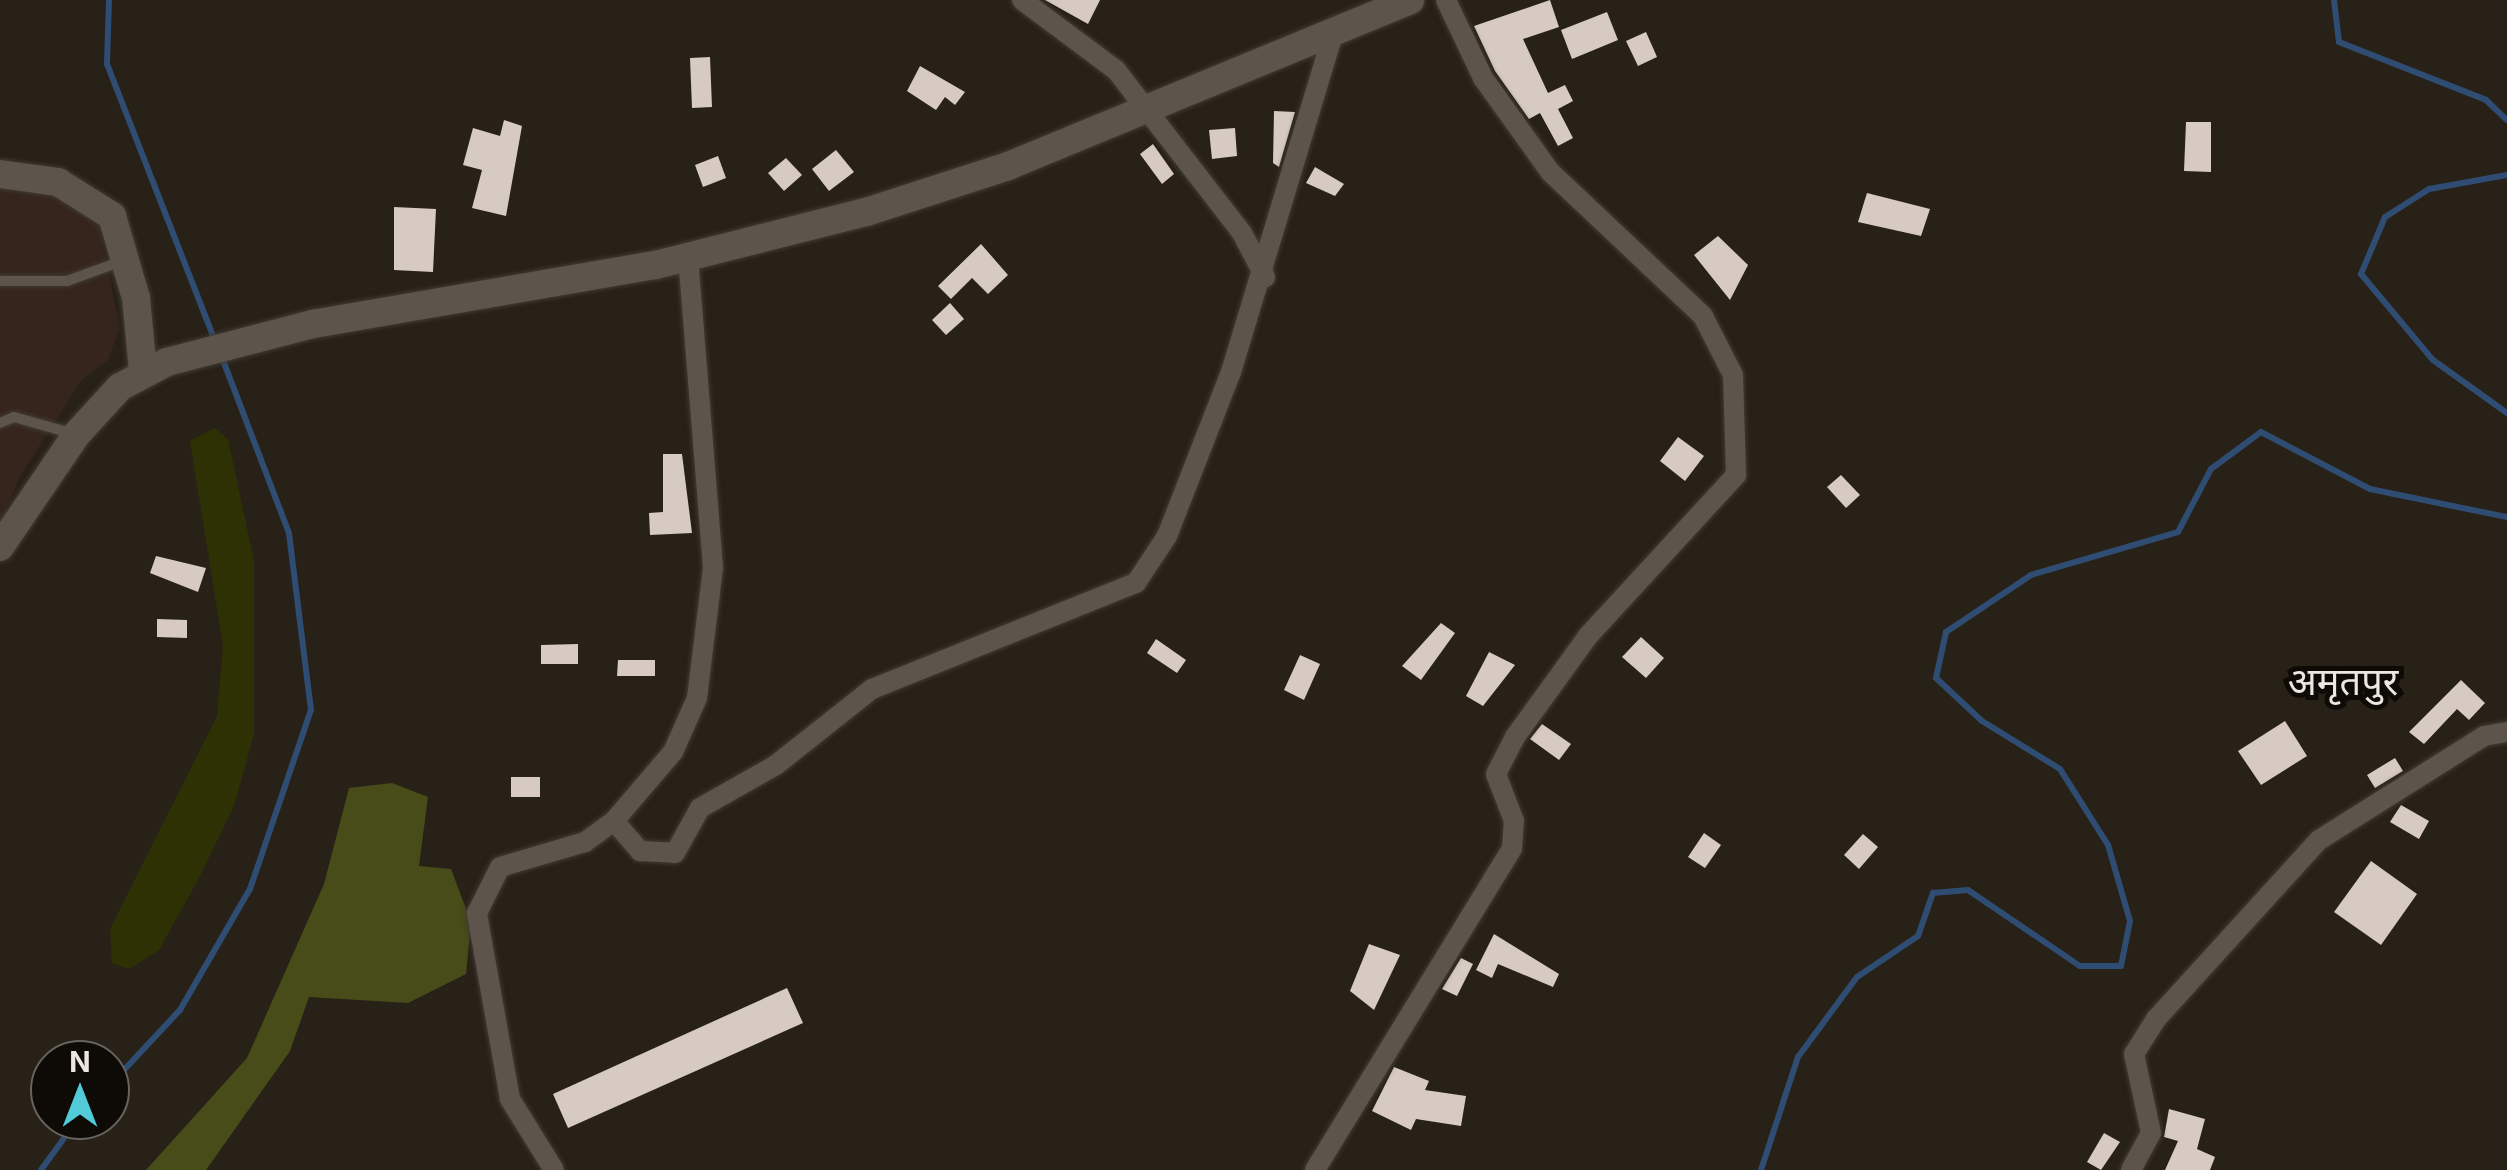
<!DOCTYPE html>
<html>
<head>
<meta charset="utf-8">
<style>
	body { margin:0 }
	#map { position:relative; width:2507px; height:1170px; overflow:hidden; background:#282118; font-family:Inter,"Noto Sans Devanagari",sans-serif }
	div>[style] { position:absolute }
	.industrial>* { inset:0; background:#36251c }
	.green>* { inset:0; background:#2e3104 }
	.forest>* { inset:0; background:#484c18 }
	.stream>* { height:6px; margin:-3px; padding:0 3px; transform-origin:3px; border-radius:3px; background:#2f4d73 }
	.building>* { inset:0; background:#d7cac3 }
	.roads { filter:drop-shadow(0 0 2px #403b35) drop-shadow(0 0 2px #403b35) }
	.lane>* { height:10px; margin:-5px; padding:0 5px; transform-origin:5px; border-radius:5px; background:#5d544b }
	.street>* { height:20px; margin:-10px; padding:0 10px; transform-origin:10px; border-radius:10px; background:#5d544b }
	.secondary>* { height:28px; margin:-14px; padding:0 14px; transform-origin:14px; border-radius:14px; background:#5d544b }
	span { translate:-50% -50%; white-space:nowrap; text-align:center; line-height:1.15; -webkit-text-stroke:10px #0e0b07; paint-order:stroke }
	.neighbourhood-label { font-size:38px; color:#ece7e1 }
	.north { position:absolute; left:30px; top:1040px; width:100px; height:100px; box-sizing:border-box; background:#0e0b07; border:2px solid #67635e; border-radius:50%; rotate:0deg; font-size:28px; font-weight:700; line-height:40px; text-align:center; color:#ece7e1 }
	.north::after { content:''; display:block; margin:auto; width:35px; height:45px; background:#52cbd8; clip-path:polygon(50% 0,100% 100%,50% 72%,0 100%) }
</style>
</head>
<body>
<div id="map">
	<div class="industrial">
		<i style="clip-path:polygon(0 186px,54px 192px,99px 227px,120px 328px,108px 360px,81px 381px,22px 473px,0 523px)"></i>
	</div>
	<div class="green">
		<i style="clip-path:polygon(214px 428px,228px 439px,254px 561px,254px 734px,234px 806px,198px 880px,159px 950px,129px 969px,112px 963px,110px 929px,217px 716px,223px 646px,190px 441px)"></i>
	</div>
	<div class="forest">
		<i style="clip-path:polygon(392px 783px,428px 797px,419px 866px,451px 869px,471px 922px,466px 974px,408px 1003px,309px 997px,290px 1051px,206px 1170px,146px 1170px,247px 1058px,324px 884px,349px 788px)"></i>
	</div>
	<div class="stream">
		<i style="left:109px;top:0;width:64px;rotate:91.8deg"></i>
		<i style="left:107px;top:64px;width:300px;rotate:68.7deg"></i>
		<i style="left:2334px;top:0;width:42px;rotate:83.2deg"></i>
		<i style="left:2339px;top:42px;width:158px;rotate:21.5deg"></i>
		<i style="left:2486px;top:100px;width:29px;rotate:44deg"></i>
		<i style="left:2507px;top:175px;width:79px;rotate:169.8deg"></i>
		<i style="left:2429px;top:189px;width:52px;rotate:147.5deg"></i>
		<i style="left:2385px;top:217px;width:62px;rotate:112.8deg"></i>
		<i style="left:2361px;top:274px;width:112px;rotate:50.1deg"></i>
		<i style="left:2433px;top:360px;width:91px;rotate:35.6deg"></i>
		<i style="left:110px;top:1085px;width:103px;rotate:-47deg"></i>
		<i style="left:180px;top:1010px;width:140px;rotate:-60deg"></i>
		<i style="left:250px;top:889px;width:189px;rotate:-71.2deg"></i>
		<i style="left:311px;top:710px;width:178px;rotate:-97.1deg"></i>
		<i style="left:289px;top:533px;width:191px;rotate:-110.9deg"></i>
		<i style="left:41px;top:1170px;width:62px;rotate:-54.2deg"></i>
		<i style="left:1761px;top:1170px;width:119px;rotate:-71.9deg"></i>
		<i style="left:1798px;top:1057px;width:99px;rotate:-53.6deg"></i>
		<i style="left:1857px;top:977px;width:73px;rotate:-33.9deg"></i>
		<i style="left:1918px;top:936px;width:46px;rotate:-70.8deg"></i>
		<i style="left:1933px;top:893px;width:35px;rotate:-5deg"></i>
		<i style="left:1968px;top:890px;width:135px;rotate:34.2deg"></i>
		<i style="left:2080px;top:966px;width:41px"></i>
		<i style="left:2121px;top:966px;width:46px;rotate:-78.7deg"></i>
		<i style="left:2130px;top:921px;width:79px;rotate:-106.1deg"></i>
		<i style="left:2108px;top:845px;width:90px;rotate:-122.3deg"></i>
		<i style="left:2060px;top:769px;width:92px;rotate:-148.4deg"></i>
		<i style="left:1982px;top:721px;width:63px;rotate:-136.9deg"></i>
		<i style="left:1936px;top:678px;width:47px;rotate:-77.7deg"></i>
		<i style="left:1946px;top:632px;width:102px;rotate:-33.8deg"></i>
		<i style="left:2031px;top:575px;width:153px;rotate:-16.3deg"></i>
		<i style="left:2178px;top:532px;width:71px;rotate:-62.4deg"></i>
		<i style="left:2211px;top:469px;width:62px;rotate:-36.5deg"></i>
		<i style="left:2261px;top:432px;width:123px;rotate:27.6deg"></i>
		<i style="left:2370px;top:489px;width:140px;rotate:11.6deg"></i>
	</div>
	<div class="building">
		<i style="clip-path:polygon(1045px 0,1100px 0,1088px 24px)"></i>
		<i style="clip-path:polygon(1550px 0,1559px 27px,1523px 39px,1548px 93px,1565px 85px,1573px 101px,1558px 109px,1573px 138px,1558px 146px,1540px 113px,1529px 119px,1495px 71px,1474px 26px)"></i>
		<i style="clip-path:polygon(1607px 12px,1618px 40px,1572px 59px,1561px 30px)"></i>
		<i style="clip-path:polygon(1646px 32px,1657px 57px,1638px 66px,1626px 41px)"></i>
		<i style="clip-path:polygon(710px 57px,712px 107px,692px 108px,690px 58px)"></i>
		<i style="clip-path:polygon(920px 66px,965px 92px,955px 105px,945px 97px,936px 110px,907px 91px)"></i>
		<i style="clip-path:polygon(1274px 111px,1295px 112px,1279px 167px,1273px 163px)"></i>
		<i style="clip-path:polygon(504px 120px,522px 126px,506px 216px,472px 208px,482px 170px,463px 165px,473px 128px,500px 136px)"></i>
		<i style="clip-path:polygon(2186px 122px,2211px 122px,2211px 172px,2184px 171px)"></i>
		<i style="clip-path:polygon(1235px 128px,1237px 156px,1212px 159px,1209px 130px)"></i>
		<i style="clip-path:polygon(1153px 144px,1174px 174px,1162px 184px,1140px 154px)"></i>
		<i style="clip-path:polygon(836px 150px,854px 172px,829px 191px,812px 169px)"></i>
		<i style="clip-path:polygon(718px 156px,726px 178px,703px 187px,695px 165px)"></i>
		<i style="clip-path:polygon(786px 158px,802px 175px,784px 191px,768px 173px)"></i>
		<i style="clip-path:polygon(1315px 167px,1344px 184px,1335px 196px,1306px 183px)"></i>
		<i style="clip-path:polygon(1867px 193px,1930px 209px,1921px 236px,1858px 222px)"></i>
		<i style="clip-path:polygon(394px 207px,436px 209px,433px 272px,394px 270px)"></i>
		<i style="clip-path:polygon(1718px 236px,1748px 265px,1730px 300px,1694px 255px)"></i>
		<i style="clip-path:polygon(981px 244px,1008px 275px,988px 294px,972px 278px,951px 299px,938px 286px)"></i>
		<i style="clip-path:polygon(950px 303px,964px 319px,946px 335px,932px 320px)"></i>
		<i style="clip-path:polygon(1678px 437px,1704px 456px,1685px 481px,1660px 461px)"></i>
		<i style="clip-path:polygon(663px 454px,682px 454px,692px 533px,650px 535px,649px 513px,663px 512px)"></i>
		<i style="clip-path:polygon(1841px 475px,1860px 495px,1846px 508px,1827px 487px)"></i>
		<i style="clip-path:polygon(156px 556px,206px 568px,198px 592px,150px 573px)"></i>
		<i style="clip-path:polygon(157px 619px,187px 620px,187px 638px,157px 637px)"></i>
		<i style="clip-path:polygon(1441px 623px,1455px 633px,1421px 680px,1402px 666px)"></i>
		<i style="clip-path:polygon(1641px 637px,1664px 658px,1646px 678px,1622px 657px)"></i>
		<i style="clip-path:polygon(1156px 639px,1186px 660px,1177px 673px,1147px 653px)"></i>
		<i style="clip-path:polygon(578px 644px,578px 664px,541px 664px,541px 645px)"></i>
		<i style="clip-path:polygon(1489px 652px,1515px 665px,1483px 706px,1466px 696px)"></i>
		<i style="clip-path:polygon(1300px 655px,1320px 664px,1304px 700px,1284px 690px)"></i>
		<i style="clip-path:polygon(618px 660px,655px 660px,655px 676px,617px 676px)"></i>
		<i style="clip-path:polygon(2461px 680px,2485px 703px,2469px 720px,2457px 709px,2424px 744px,2409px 732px)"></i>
		<i style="clip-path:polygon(2285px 721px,2307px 756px,2261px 785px,2238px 751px)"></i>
		<i style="clip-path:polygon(1542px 724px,1571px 744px,1559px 760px,1530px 739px)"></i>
		<i style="clip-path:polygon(2395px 758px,2403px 771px,2375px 788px,2367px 775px)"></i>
		<i style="clip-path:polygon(511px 777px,540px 777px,540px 797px,511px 797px)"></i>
		<i style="clip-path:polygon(2401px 805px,2429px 821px,2419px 839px,2390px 822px)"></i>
		<i style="clip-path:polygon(1704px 833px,1721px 845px,1705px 868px,1688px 857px)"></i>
		<i style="clip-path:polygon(1863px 834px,1878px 847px,1859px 869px,1844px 855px)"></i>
		<i style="clip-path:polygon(2371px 861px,2417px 894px,2381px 945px,2334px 912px)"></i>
		<i style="clip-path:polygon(1494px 934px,1559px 974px,1553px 987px,1498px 964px,1492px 978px,1476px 970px)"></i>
		<i style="clip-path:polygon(1369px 944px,1400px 955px,1374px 1010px,1350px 991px)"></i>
		<i style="clip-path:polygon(1461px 958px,1473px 964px,1457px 996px,1442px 989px)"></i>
		<i style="clip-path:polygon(787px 988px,803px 1023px,568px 1128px,553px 1094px)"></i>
		<i style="clip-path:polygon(1394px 1067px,1429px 1081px,1425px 1090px,1466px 1096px,1461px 1126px,1416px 1119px,1411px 1130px,1372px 1111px)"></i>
		<i style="clip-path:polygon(2169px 1109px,2205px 1119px,2197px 1149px,2215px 1157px,2210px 1170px,2165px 1170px,2178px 1141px,2164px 1137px)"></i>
		<i style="clip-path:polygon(2104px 1133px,2120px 1142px,2101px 1170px,2087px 1162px)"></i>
	</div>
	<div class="roads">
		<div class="lane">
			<i style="left:0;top:281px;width:67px"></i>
			<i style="left:67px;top:281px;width:62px;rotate:-19.9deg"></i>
			<i style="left:0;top:423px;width:15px;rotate:-23deg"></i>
			<i style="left:14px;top:417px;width:62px;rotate:15.8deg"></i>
		</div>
		<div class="street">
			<i style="left:1022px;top:0;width:117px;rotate:36.7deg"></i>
			<i style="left:1116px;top:70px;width:206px;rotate:52.3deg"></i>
			<i style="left:1242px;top:233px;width:50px;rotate:62.4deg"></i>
			<i style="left:614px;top:821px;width:40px;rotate:49deg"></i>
			<i style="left:640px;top:851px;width:35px;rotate:3deg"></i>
			<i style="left:675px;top:853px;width:51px;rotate:-60.9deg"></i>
			<i style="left:700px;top:808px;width:87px;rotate:-29.5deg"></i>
			<i style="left:776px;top:765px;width:122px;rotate:-38.4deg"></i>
			<i style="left:872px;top:689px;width:284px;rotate:-21.9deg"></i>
			<i style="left:1136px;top:583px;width:56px;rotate:-56.6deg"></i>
			<i style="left:1167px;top:536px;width:176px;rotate:-68.7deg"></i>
			<i style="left:1231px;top:372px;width:356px;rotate:-73.2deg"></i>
			<i style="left:554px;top:1170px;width:84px;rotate:-121.8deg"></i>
			<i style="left:510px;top:1099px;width:189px;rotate:-100.1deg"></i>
			<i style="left:477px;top:913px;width:51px;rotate:-63.4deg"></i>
			<i style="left:500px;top:867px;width:89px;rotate:-16.4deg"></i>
			<i style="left:585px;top:842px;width:36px;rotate:-36deg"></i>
			<i style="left:614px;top:821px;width:91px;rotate:-49.5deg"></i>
			<i style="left:673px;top:752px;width:59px;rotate:-66deg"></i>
			<i style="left:697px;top:698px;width:132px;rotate:-83deg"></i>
			<i style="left:713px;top:567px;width:312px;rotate:-94.6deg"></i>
			<i style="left:1315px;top:1170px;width:377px;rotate:-58.5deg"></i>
			<i style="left:1512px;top:848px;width:27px;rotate:-86deg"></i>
			<i style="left:1514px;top:821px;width:50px;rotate:-111deg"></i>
			<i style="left:1496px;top:774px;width:42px;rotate:-62.8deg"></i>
			<i style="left:1515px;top:737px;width:125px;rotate:-54.1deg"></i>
			<i style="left:1588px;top:636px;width:219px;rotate:-47.4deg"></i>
			<i style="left:1736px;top:475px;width:100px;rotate:-91.7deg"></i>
			<i style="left:1733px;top:375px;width:66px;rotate:-117deg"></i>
			<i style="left:1703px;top:316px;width:209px;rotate:-136.7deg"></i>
			<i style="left:1551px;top:173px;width:117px;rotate:-125.6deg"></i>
			<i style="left:1483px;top:78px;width:86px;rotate:-115.4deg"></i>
			<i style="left:2131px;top:1170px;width:42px;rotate:-61.6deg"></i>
			<i style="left:2151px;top:1133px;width:81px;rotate:-102.1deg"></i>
			<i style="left:2134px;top:1054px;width:41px;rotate:-57.8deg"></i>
			<i style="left:2156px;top:1019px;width:242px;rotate:-47.7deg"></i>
			<i style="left:2319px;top:840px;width:195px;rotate:-32.2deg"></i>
			<i style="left:2484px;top:736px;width:23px;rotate:-10deg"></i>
		</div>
		<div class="secondary">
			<i style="left:0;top:174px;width:59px;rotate:7.9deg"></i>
			<i style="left:58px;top:182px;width:64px;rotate:32.2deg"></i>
			<i style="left:112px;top:216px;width:85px;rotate:73.7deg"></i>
			<i style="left:136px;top:298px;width:73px;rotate:84.5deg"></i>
			<i style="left:0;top:547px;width:135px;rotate:-55.8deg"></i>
			<i style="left:76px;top:435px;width:65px;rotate:-47.5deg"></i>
			<i style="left:120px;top:387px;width:53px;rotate:-28deg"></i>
			<i style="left:167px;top:362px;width:151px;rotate:-14.6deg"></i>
			<i style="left:313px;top:324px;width:348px;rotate:-9.8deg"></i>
			<i style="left:656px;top:265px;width:217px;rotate:-14.2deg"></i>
			<i style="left:866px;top:212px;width:149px;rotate:-17.9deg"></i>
			<i style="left:1008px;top:166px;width:435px;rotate:-22.4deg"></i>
		</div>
	</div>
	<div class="neighbourhood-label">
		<span style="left:2343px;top:682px">अमृतपुर</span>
	</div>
	<div class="north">N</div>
</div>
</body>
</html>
